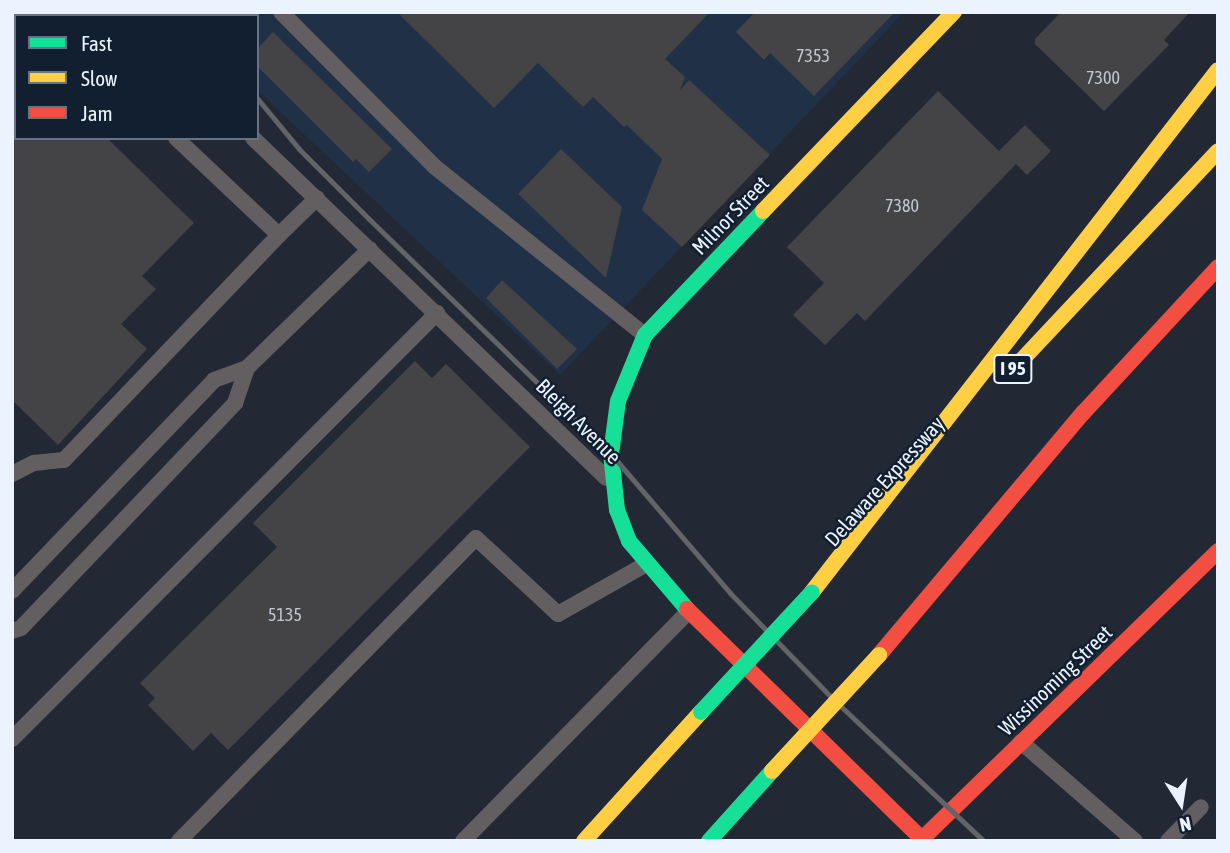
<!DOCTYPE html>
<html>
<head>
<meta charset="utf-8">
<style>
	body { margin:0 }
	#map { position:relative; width:1230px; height:853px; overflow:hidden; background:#222934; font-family:"Asap Condensed",sans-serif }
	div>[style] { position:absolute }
	.built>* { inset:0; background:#1f3047 }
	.building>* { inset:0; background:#444345 }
	.lane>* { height:16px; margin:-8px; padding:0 8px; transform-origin:8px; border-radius:8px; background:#635f60 }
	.fast>* { height:16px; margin:-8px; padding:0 8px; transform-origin:8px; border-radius:8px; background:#16e098 }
	.slow>* { height:16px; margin:-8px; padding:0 8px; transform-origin:8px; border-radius:8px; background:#ffcf43 }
	.jam>* { height:16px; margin:-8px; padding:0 8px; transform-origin:8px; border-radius:8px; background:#f24e42 }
	.rail>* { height:5px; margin:-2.5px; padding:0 2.5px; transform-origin:2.5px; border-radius:2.5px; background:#636468 }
	.fast-bridge>* { height:16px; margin:-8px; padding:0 8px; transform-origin:8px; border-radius:8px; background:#16e098 }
	.slow-bridge>* { height:16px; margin:-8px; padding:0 8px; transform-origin:8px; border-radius:8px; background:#ffcf43 }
	span { translate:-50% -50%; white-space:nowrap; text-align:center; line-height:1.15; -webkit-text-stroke:5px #111f31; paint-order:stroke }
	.number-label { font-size:18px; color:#c1c7d0 }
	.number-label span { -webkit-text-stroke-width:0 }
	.shield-label span { padding:2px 5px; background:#111f31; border:2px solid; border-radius:5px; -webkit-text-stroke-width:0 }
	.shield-label { font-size:19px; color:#ebf3fe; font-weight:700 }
	.street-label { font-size:21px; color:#ebf3fe }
	.frame { position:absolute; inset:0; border:14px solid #ebf3fe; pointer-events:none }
	.legend { position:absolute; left:14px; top:14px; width:245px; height:126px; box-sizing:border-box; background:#111f31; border:2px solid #687483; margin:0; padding:9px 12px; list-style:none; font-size:21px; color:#ebf3fe }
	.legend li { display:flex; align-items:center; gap:14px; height:35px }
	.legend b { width:35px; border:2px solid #687483 }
	.north { position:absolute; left:1146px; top:769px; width:70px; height:70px; -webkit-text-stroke:5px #111f31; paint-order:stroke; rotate:168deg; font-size:19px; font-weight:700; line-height:28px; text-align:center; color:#ebf3fe }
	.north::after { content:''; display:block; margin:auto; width:24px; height:32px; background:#ebf3fe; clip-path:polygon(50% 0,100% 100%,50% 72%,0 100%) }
</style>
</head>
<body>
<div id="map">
	<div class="built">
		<i style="clip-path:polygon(175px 12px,904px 12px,560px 375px,257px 90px,257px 16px)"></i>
	</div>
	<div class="building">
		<i style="clip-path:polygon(397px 12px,710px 12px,665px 59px,685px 77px,680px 90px,689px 80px,770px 155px,682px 247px,642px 210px,662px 159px,627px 125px,624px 127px,593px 97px,583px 107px,538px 63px,494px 108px)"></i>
		<i style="clip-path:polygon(755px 12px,895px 12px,814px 96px,770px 53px,764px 60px,736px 32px)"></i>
		<i style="clip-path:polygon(1061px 12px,1190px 12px,1164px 40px,1169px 45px,1104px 111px,1035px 44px,1035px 39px)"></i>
		<i style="clip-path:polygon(273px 32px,392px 149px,369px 172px,356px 159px,353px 162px,257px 66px,257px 49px)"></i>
		<i style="clip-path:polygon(938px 91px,999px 151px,1025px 125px,1051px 151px,1027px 175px,1016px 164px,865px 321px,857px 313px,825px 345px,793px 315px,824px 283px,787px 247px)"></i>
		<i style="clip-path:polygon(12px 138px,107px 138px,194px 223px,142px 276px,156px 289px,121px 324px,147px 349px,58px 445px,12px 400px)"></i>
		<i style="clip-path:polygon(561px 149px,622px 207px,606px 278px,518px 194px)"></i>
		<i style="clip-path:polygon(502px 280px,577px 349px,557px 369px,486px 298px)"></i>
		<i style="clip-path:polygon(415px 361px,432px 378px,446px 364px,530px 447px,228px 750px,211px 733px,193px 751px,148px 705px,155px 698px,140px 683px,277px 547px,253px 523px)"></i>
	</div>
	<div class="lane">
		<i style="left:46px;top:12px;width:5px;rotate:53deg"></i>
		<i style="left:118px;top:12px;width:6px;rotate:45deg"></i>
		<i style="left:281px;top:12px;width:218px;rotate:45.2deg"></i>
		<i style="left:435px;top:167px;width:269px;rotate:38.7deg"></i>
		<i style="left:176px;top:138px;width:141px;rotate:43.3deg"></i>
		<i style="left:279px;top:235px;width:53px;rotate:-44.2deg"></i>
		<i style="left:253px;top:138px;width:490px;rotate:43.9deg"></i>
		<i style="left:12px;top:474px;width:25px;rotate:-27deg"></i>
		<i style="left:34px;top:463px;width:30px;rotate:-6deg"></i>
		<i style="left:64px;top:460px;width:311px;rotate:-46.3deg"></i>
		<i style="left:12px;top:591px;width:292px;rotate:-46.2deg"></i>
		<i style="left:214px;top:380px;width:35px;rotate:-20deg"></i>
		<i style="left:247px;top:368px;width:171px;rotate:-44.1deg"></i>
		<i style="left:12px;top:631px;width:9px;rotate:-18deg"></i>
		<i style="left:21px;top:628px;width:311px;rotate:-46.4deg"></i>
		<i style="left:235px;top:403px;width:37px;rotate:-71deg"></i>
		<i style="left:12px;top:739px;width:602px;rotate:-45.07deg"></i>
		<i style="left:1021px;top:742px;width:151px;rotate:41deg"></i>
		<i style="left:179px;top:841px;width:424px;rotate:-45.6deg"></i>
		<i style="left:476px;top:538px;width:112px;rotate:42.8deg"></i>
		<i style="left:558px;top:614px;width:103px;rotate:-29.5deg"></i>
		<i style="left:463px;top:841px;width:322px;rotate:-45.5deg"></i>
		<i style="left:1168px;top:841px;width:47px;rotate:-45.9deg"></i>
	</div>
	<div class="fast">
		<i style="left:687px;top:609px;width:89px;rotate:-130.5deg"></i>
		<i style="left:629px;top:541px;width:33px;rotate:-111deg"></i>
		<i style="left:617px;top:510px;width:56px;rotate:-96.1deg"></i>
		<i style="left:611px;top:454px;width:53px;rotate:-82.5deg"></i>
		<i style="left:618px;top:401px;width:71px;rotate:-67.8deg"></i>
		<i style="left:645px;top:335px;width:171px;rotate:-46.4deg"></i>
		<i style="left:709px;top:841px;width:94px;rotate:-48deg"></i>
	</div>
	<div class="slow">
		<i style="left:763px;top:211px;width:276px;rotate:-46.2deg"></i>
		<i style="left:1018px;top:364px;width:292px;rotate:-46.8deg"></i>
		<i style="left:812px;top:592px;width:661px;rotate:-52.13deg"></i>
		<i style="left:584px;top:841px;width:174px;rotate:-47.8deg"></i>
		<i style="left:919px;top:841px;width:4px;rotate:-34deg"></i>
	</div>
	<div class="jam">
		<i style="left:687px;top:609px;width:332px;rotate:44.4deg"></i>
		<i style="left:879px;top:655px;width:317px;rotate:-49.9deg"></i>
		<i style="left:1083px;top:413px;width:199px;rotate:-47.2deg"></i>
		<i style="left:922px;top:839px;width:413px;rotate:-44.2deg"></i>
	</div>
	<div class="rail">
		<i style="left:211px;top:12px;width:4px;rotate:63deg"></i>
		<i style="left:257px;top:98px;width:66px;rotate:50.5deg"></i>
		<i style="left:299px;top:149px;width:98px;rotate:45deg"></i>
		<i style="left:368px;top:218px;width:339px;rotate:44.2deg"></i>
		<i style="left:611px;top:454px;width:183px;rotate:49.4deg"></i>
		<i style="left:730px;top:593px;width:146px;rotate:45.8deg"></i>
		<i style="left:832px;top:698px;width:209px;rotate:43.3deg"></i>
	</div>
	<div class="fast-bridge">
		<i style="left:701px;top:712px;width:163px;rotate:-47.2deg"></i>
	</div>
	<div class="slow-bridge">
		<i style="left:772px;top:771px;width:158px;rotate:-47.3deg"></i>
	</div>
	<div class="number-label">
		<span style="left:813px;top:56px">7353</span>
		<span style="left:1103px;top:78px">7300</span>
		<span style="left:902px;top:206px">7380</span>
		<span style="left:285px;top:615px">5135</span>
	</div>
	<div class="shield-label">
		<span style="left:1013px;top:369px">I 95</span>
	</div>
	<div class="street-label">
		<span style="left:730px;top:215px;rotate:-46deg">Milnor Street</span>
		<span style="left:579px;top:421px;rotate:45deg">Bleigh Avenue</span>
		<span style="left:884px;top:481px;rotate:-48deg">Delaware Expressway</span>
		<span style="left:1055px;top:680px;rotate:-44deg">Wissinoming Street</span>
	</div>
	<div class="frame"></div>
	<ul class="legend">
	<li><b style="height:9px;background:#16e098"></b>Fast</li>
	<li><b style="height:9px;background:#ffcf43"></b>Slow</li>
	<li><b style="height:9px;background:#f24e42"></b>Jam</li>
	</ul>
	<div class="north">N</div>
</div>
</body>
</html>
